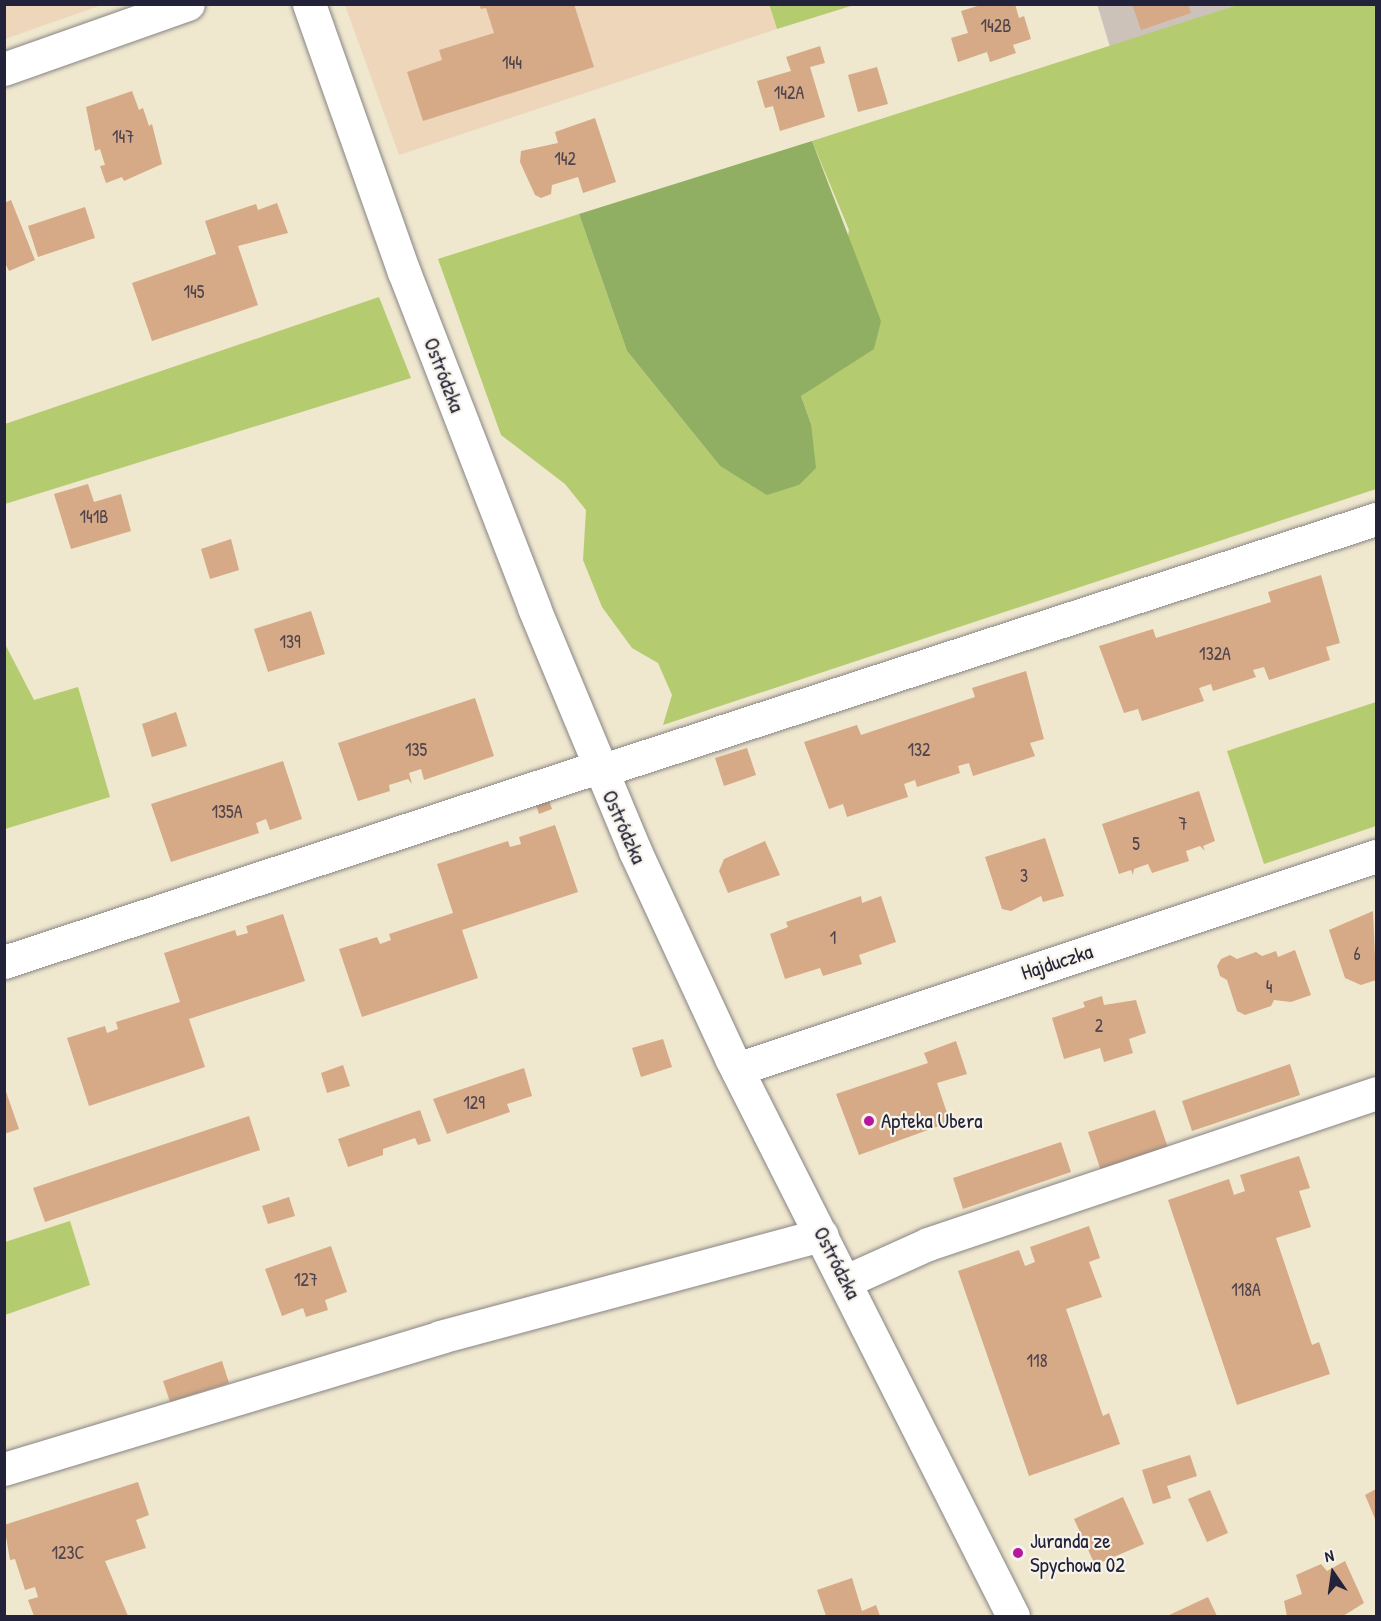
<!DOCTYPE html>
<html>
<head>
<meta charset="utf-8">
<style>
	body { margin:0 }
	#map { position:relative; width:1381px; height:1621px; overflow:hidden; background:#efe7ce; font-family:"Patrick Hand",sans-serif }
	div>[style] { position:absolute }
	.built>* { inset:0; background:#eed6bb }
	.industrial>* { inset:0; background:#ccc2b9 }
	.green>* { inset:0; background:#b5cb70 }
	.forest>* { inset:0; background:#90af62 }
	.building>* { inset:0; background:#d6aa86 }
	.roads { filter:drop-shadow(0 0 2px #888484) drop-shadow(0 0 2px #888484) }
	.minor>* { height:33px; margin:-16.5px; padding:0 16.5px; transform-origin:16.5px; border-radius:16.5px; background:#fff }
	.dots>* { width:16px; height:16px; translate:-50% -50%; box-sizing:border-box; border:3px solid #f7f3e8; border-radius:50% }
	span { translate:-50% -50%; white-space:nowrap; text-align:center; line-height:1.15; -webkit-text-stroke:4.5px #f7f3e8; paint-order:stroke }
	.number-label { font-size:18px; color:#4f444e }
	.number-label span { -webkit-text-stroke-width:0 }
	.street-label { font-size:21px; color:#22223b }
	.poi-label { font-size:21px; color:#22223b }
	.left { translate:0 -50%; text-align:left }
	.frame { position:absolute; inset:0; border:6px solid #22223b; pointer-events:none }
	.north { position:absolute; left:1303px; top:1543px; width:60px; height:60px; -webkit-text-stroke:4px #f7f3e8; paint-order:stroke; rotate:347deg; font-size:16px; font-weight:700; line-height:24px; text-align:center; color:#22223b }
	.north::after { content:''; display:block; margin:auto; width:21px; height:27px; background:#22223b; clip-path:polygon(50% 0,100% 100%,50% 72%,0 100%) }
</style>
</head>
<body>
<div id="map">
	<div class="built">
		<i style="clip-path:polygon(5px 4px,102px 4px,102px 5px,5px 39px)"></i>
		<i style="clip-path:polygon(345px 5px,769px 5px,777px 29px,399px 155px)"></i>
	</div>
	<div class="industrial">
		<i style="clip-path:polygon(1097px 4px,1237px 5px,1110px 47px)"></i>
	</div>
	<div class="green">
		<i style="clip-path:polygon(769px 4px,854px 4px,854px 5px,777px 29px)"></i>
		<i style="clip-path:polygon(1237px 5px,1376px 5px,1376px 489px,663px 725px,672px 695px,658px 663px,632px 648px,602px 607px,583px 560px,586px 510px,565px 484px,501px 435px,438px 259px,579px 214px,627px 351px,720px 466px,767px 494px,799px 485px,811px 424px,801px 396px,825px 378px,849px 230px,812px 141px)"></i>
		<i style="clip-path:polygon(379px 297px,411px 378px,5px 504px,5px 424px)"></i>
		<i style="clip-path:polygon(5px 644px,34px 700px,78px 687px,110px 797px,5px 829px)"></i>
		<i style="clip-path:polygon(1376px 702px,1376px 826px,1264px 864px,1227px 751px)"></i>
		<i style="clip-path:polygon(70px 1221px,90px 1285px,5px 1315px,5px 1242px)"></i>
	</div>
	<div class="forest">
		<i style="clip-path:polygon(812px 141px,881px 321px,874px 349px,801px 396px,811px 424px,816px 468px,799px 485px,767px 495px,720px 466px,627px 351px,579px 214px)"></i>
	</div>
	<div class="building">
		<i style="clip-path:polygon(479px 4px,574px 4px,594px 67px,423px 121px,407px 72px,442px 60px,439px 50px,494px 33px,486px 8px,481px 9px)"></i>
		<i style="clip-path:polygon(984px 4px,1015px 4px,1019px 18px,1024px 16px,1031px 39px,1013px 45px,1016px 53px,990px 62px,987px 52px,958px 62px,951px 38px,968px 33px,961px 11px)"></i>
		<i style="clip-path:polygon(1132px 4px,1188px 4px,1191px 13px,1141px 30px)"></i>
		<i style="clip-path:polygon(820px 46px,825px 63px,810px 67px,825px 117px,780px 131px,773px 106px,765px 108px,757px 81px,791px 71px,786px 57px)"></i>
		<i style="clip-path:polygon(877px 67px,888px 104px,858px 112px,848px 75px)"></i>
		<i style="clip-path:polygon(132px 91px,139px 110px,143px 108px,149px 126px,152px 124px,162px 164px,124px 181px,122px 177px,106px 183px,100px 166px,105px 165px,100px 149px,95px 151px,86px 107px)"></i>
		<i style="clip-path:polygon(595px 118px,616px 182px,583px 193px,578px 177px,552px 185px,551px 194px,541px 198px,535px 195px,520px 162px,521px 151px,558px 143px,555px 132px)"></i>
		<i style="clip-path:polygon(11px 200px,35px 260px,9px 271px,4px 261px,4px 203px)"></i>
		<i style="clip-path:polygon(277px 203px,288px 233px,238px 246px,258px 305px,152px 341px,132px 283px,216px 254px,205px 221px,256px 204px,258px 210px)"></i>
		<i style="clip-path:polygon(85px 207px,95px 238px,38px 257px,28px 226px)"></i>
		<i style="clip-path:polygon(88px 484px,94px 502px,121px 494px,131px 531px,71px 549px,54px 494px)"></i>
		<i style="clip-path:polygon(231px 539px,239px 570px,210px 579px,201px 549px)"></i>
		<i style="clip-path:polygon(1321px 575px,1340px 643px,1326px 647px,1330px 660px,1269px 680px,1264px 667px,1253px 670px,1256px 677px,1213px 691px,1211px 684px,1199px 688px,1204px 701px,1142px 721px,1138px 709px,1124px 713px,1099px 646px,1153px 629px,1156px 638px,1271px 602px,1268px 592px)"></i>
		<i style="clip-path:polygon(311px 611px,325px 654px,268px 672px,254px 629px)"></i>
		<i style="clip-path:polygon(1026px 671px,1044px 739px,1030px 743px,1035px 756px,973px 776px,969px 763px,958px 766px,960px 773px,917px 787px,915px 780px,904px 784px,908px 797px,847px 817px,843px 804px,829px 809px,804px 742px,857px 725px,861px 735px,975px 697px,972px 688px)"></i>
		<i style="clip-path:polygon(475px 698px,494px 756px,424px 780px,421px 769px,409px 773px,412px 784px,408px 779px,389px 785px,390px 791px,358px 801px,338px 743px)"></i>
		<i style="clip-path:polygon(176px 712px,187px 746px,152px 757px,142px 724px)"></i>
		<i style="clip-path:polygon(747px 748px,756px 775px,724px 786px,715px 758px)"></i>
		<i style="clip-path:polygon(283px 761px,302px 819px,270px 830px,266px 819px,256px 823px,259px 833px,171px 862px,151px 804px)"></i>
		<i style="clip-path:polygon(1199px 791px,1215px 841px,1203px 846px,1205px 851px,1200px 846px,1186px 851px,1189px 861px,1152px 873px,1148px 864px,1134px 869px,1133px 875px,1131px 870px,1119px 874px,1102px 824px)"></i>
		<i style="clip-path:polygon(549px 800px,552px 809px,539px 814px,536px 805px)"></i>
		<i style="clip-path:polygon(555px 825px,578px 892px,462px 930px,478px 978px,362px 1017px,339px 949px,377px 937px,380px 944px,391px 940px,389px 934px,453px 913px,437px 864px,508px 841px,510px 847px,521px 844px,519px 837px)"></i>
		<i style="clip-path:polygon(1045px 838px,1064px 896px,1043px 902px,1041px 896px,1011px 911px,1002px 909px,985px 857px)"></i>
		<i style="clip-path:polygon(765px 841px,780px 875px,728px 893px,719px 871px,724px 859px)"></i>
		<i style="clip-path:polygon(861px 896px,862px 903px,881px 896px,896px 942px,859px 955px,862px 964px,823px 976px,820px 968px,785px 979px,770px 934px,788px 927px,786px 922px)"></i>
		<i style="clip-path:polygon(1373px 911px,1376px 980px,1361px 985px,1345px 978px,1329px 930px)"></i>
		<i style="clip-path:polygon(283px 914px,305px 981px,189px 1019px,205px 1067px,89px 1106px,67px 1038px,105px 1026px,107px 1033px,118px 1029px,116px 1022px,180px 1002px,164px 953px,235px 930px,237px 936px,248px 933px,246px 926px)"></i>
		<i style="clip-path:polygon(1295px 950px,1311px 995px,1291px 1002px,1274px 1000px,1271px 1006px,1245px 1015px,1237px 1011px,1227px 980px,1220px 976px,1217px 966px,1221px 959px,1230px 955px,1237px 959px,1256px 952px,1262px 956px,1276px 951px,1278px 957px)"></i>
		<i style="clip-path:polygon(1102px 996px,1104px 1005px,1136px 1000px,1146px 1033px,1129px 1039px,1133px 1053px,1104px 1062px,1100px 1048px,1064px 1059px,1052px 1018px,1085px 1007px,1083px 1002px)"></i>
		<i style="clip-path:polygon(663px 1039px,672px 1067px,641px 1077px,632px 1048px)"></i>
		<i style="clip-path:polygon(956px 1041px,967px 1074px,937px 1083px,950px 1122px,859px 1155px,836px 1094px,928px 1063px,924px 1053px)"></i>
		<i style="clip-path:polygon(1290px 1064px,1300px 1095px,1192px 1131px,1182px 1101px)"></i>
		<i style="clip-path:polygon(343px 1065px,350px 1086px,327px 1093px,321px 1073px)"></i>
		<i style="clip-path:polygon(524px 1068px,532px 1096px,507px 1104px,510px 1112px,447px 1134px,433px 1099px)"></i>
		<i style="clip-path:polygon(4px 1086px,19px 1129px,4px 1134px)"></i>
		<i style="clip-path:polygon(420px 1110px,431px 1141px,418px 1145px,415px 1138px,383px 1149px,383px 1155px,348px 1167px,338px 1139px)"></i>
		<i style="clip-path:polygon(1155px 1110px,1168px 1148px,1101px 1171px,1088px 1132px)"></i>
		<i style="clip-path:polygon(249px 1116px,260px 1150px,45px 1222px,33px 1188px)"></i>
		<i style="clip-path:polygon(1061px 1142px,1071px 1172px,963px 1209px,953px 1178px)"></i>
		<i style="clip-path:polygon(1299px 1156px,1310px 1188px,1299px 1191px,1311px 1227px,1276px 1238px,1312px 1345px,1319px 1342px,1330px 1374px,1237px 1405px,1168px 1200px,1229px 1179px,1234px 1195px,1245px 1191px,1240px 1175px)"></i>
		<i style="clip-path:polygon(289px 1197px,295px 1216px,268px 1224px,262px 1206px)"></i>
		<i style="clip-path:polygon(1089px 1226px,1100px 1258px,1089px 1262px,1102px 1297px,1066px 1309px,1103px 1416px,1109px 1413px,1120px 1444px,1029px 1476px,958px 1271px,1019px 1250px,1025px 1266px,1035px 1262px,1030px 1247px)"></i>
		<i style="clip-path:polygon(331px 1246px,347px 1292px,325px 1300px,328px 1310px,306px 1317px,303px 1308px,282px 1316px,265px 1269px)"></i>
		<i style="clip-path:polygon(222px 1361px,229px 1383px,170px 1402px,163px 1381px)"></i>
		<i style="clip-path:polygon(1190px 1455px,1197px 1476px,1167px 1486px,1171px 1498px,1153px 1504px,1142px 1470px)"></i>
		<i style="clip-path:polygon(138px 1482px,149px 1515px,136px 1520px,146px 1548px,105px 1561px,128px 1616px,34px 1616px,28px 1600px,38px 1597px,35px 1587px,25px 1590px,15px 1559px,10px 1560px,4px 1525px)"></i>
		<i style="clip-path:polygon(1376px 1489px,1376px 1521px,1365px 1495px)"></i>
		<i style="clip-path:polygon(1210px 1490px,1228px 1533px,1207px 1542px,1188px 1499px)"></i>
		<i style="clip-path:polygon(1123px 1497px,1144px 1544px,1095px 1565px,1074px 1519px)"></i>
		<i style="clip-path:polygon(1345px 1561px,1364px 1603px,1343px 1616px,1287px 1616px,1284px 1601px,1302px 1594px,1296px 1575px,1321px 1564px,1327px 1571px)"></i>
		<i style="clip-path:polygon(852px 1578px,862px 1611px,876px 1605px,880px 1616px,826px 1616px,817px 1590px)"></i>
		<i style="clip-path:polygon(1208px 1597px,1217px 1616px,1167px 1616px)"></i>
	</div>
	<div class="roads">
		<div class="minor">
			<i style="left:309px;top:4px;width:284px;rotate:70.5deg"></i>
			<i style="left:404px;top:272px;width:360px;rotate:68.8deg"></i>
			<i style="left:534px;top:608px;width:263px;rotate:67.4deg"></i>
			<i style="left:635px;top:851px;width:228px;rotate:65.1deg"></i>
			<i style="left:731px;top:1058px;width:625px;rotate:63.19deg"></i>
			<i style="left:4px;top:69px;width:195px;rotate:-19.5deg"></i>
			<i style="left:600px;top:771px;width:816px;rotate:-17.99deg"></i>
			<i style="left:4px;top:962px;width:625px;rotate:-18.17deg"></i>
			<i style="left:737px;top:1069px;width:674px;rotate:-18.43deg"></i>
			<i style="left:846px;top:1281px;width:90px;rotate:-24.3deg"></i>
			<i style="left:928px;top:1244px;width:473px;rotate:-18.6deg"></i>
			<i style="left:4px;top:1469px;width:456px;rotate:-16.8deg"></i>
			<i style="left:440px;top:1337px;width:395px;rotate:-15deg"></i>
		</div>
	</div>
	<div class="dots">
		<i style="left:869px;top:1121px;background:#b5179e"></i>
		<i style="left:1018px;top:1553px;background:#b5179e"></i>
	</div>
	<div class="number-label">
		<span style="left:996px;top:26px">142B</span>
		<span style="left:512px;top:63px">144</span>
		<span style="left:789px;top:93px">142A</span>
		<span style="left:123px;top:137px">147</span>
		<span style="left:565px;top:159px">142</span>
		<span style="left:194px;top:292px">145</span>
		<span style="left:94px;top:517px">141B</span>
		<span style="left:290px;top:642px">139</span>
		<span style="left:1215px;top:654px">132A</span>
		<span style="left:416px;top:750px">135</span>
		<span style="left:919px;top:750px">132</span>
		<span style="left:227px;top:812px">135A</span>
		<span style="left:1183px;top:824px">7</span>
		<span style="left:1136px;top:844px">5</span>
		<span style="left:1024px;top:876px">3</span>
		<span style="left:833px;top:938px">1</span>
		<span style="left:1357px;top:954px">6</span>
		<span style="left:1269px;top:987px">4</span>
		<span style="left:1099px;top:1026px">2</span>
		<span style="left:474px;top:1103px">129</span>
		<span style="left:306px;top:1280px">127</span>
		<span style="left:1246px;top:1290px">118A</span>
		<span style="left:1037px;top:1361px">118</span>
		<span style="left:68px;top:1553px">123C</span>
	</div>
	<div class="street-label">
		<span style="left:444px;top:375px;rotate:69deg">Ostródzka</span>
		<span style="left:624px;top:827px;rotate:66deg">Ostródzka</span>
		<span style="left:1057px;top:962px;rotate:-18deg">Hajduczka</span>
		<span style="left:837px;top:1263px;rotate:63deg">Ostródzka</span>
	</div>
	<div class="poi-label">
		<span class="left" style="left:881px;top:1121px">Apteka Ubera</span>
		<span class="left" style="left:1030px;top:1553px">Juranda ze<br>Spychowa 02</span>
	</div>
	<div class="frame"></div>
	<div class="north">N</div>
</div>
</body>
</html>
